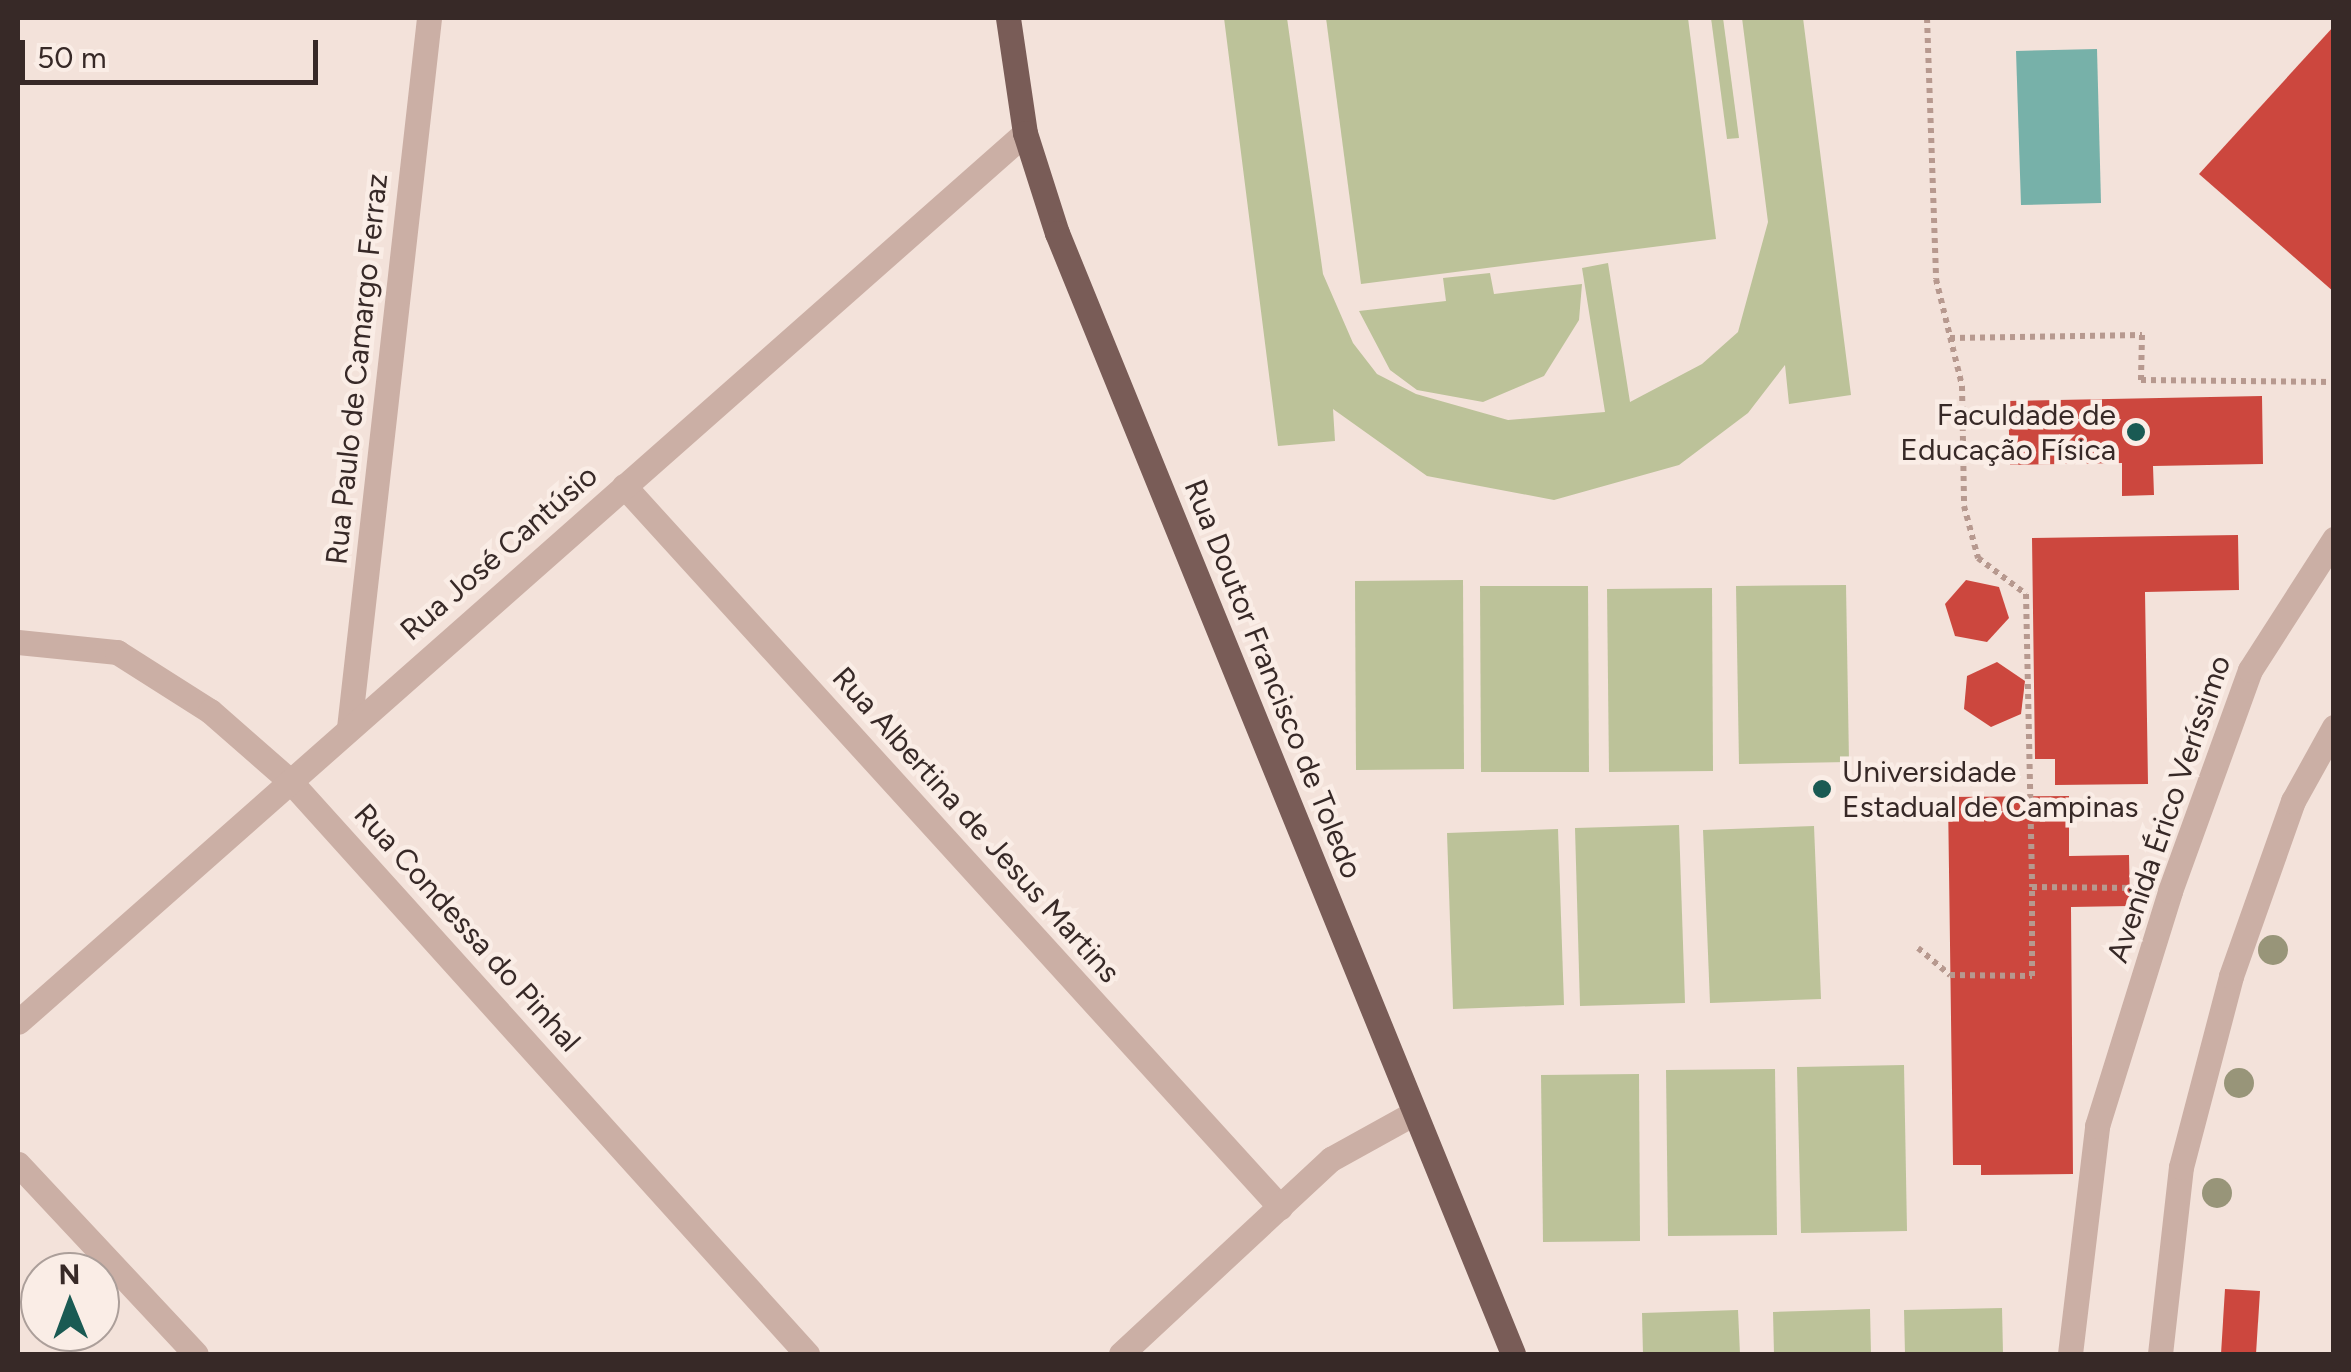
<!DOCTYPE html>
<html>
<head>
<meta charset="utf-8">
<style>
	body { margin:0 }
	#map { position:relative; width:2351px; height:1372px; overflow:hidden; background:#f3e2da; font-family:Figtree,sans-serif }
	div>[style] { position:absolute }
	.green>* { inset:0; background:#bcc299 }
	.water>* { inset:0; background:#77b1a9 }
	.building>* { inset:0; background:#cc473e }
	.path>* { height:6px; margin-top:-3px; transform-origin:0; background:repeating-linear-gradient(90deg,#b7998f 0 5px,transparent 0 10px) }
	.minor>* { height:25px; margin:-12.5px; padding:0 12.5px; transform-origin:12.5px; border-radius:12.5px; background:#cbafa5 }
	.major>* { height:25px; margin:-12.5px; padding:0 12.5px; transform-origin:12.5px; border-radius:12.5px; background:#795c57 }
	.trees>* { width:30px; height:30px; margin:-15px; border-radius:50%; background:#989579 }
	.dots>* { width:28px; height:28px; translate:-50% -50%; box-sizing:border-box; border:5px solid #faede6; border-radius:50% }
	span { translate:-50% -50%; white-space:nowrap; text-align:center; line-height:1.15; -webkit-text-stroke:9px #faede6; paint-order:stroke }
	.street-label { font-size:30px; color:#372927 }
	.poi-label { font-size:30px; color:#372927 }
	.right { translate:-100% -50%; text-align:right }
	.left { translate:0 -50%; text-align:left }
	.frame { position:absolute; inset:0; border:20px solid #372927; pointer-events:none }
	.north { position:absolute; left:20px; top:1252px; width:100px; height:100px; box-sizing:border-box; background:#faede6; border:2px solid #ac9f9a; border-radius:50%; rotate:359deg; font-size:28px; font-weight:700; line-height:40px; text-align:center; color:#372927 }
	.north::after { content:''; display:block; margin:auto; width:35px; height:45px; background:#1a5a53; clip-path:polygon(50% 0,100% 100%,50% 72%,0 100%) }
	.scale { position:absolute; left:20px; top:40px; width:298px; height:45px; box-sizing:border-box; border:5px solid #372927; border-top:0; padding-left:12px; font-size:30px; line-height:35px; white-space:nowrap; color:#372927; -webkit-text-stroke:8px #faede6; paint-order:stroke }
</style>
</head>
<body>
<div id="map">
	<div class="green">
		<i style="clip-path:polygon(1224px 18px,1287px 18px,1323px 274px,1353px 343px,1377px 374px,1416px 394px,1508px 420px,1605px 412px,1582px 268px,1608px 263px,1630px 402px,1702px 364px,1738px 332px,1768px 222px,1742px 18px,1803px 18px,1851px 395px,1789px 404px,1785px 365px,1748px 413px,1679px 465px,1554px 500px,1427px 476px,1333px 409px,1335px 441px,1278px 446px)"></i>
		<i style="clip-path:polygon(1326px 18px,1688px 18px,1716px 239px,1361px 284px)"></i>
		<i style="clip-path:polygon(1711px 18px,1723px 18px,1739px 138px,1727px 139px)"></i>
		<i style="clip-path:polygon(1490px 273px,1494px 294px,1582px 284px,1579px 320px,1544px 376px,1483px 402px,1417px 390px,1390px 370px,1359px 311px,1446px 301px,1443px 278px)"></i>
		<i style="clip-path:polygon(1463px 580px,1464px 769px,1356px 770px,1355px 581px)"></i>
		<i style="clip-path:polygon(1846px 585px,1849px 762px,1739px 764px,1736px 586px)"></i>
		<i style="clip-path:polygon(1480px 586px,1588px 586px,1589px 772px,1481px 772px)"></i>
		<i style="clip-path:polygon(1712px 588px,1713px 771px,1609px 772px,1607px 589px)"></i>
		<i style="clip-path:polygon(1679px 825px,1685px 1003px,1580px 1006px,1575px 828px)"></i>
		<i style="clip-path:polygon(1814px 826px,1821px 999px,1710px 1003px,1703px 830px)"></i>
		<i style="clip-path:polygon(1558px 829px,1564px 1005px,1453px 1009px,1447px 833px)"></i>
		<i style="clip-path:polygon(1904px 1065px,1907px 1231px,1801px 1233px,1797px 1067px)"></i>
		<i style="clip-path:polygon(1775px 1069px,1777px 1235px,1668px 1236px,1666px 1070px)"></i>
		<i style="clip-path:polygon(1639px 1074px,1640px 1241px,1543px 1242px,1541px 1075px)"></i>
		<i style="clip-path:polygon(2002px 1308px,2003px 1354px,1905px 1354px,1904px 1310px)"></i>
		<i style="clip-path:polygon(1870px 1309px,1871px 1354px,1774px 1354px,1773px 1312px)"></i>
		<i style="clip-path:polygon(1738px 1310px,1740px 1354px,1643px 1354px,1642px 1313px)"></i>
	</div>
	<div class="water">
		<i style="clip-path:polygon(2097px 49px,2101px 203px,2021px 205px,2016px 51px)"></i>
	</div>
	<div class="building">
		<i style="clip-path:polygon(2334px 26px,2334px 292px,2199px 174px)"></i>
		<i style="clip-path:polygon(2262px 396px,2263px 464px,2153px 466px,2154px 495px,2122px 496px,2122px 463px,2010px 465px,2008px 401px)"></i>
		<i style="clip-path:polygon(2238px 535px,2239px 590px,2145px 592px,2148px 784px,2055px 785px,2055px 759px,2035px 759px,2032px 538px)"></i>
		<i style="clip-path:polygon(1966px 580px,1999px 587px,2009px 618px,1987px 642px,1955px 636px,1945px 604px)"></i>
		<i style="clip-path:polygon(1997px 662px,2025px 681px,2021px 714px,1991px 727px,1964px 709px,1967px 676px)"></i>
		<i style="clip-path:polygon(2069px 796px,2069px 856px,2129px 855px,2130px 906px,2071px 907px,2073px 1174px,1981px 1175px,1981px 1165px,1953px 1165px,1948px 797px)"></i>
		<i style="clip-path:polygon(2225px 1289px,2260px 1291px,2256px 1354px,2221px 1354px)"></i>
	</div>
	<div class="path">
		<i style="left:1927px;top:18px;width:261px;rotate:88deg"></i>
		<i style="left:1936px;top:279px;width:110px;rotate:76.3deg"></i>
		<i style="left:1962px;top:386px;width:120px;rotate:89deg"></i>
		<i style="left:1964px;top:506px;width:54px;rotate:74.9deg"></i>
		<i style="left:1978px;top:558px;width:60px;rotate:36.9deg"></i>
		<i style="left:2026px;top:594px;width:293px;rotate:88.8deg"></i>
		<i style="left:2032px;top:887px;width:107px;rotate:0.5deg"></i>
		<i style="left:1950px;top:338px;width:192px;rotate:-0.9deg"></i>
		<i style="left:2142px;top:335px;width:45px;rotate:91.3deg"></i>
		<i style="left:2141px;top:380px;width:193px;rotate:0.6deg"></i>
		<i style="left:1918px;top:948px;width:42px;rotate:40.2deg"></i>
		<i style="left:1950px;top:975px;width:82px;rotate:0.7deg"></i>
		<i style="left:2032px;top:976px;width:89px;rotate:-90deg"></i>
	</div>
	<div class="minor">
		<i style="left:624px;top:486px;width:975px;rotate:47.7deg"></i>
		<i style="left:18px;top:642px;width:100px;rotate:5.8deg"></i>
		<i style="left:117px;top:652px;width:110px;rotate:32.4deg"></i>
		<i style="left:210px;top:711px;width:106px;rotate:41.2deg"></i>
		<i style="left:290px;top:781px;width:772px;rotate:47.94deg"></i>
		<i style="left:349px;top:728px;width:714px;rotate:-83.57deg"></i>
		<i style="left:18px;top:1022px;width:1343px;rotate:-41.44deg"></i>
		<i style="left:18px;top:1164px;width:260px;rotate:46.9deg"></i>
		<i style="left:1121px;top:1354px;width:287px;rotate:-42.9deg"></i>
		<i style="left:1331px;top:1159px;width:95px;rotate:-29deg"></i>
		<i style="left:2070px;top:1354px;width:230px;rotate:-83.2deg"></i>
		<i style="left:2097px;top:1126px;width:246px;rotate:-72.7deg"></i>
		<i style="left:2170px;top:891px;width:235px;rotate:-70.1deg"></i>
		<i style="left:2250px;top:670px;width:156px;rotate:-57.3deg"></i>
		<i style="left:2160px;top:1354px;width:188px;rotate:-83.6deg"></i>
		<i style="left:2181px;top:1167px;width:197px;rotate:-75.3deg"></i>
		<i style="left:2231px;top:976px;width:186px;rotate:-70.5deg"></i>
		<i style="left:2293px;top:801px;width:85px;rotate:-61deg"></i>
	</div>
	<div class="major">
		<i style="left:1008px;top:18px;width:116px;rotate:81.6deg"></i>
		<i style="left:1025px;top:133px;width:105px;rotate:72.3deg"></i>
		<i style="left:1057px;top:233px;width:1210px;rotate:67.86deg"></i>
	</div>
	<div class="trees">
		<i style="left:2273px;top:950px"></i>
		<i style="left:2239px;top:1083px"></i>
		<i style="left:2217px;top:1193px"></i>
	</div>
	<div class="dots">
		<i style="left:2136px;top:432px;background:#1a5a53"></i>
		<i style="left:1822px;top:789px;background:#1a5a53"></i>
	</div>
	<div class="street-label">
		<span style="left:357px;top:369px;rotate:-84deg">Rua Paulo de Camargo Ferraz</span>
		<span style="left:499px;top:553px;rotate:-41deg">Rua José Cantúsio</span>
		<span style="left:1273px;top:679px;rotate:68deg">Rua Doutor Francisco de Toledo</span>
		<span style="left:2169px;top:809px;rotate:-71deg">Avenida Érico Veríssimo</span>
		<span style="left:976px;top:825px;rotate:48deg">Rua Albertina de Jesus Martins</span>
		<span style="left:467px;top:928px;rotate:48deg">Rua Condessa do Pinhal</span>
	</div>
	<div class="poi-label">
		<span class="right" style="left:2116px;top:432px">Faculdade de<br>Educação Física</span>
		<span class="left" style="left:1842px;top:789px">Universidade<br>Estadual de Campinas</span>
	</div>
	<div class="frame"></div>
	<div class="north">N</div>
	<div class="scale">50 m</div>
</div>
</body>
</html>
